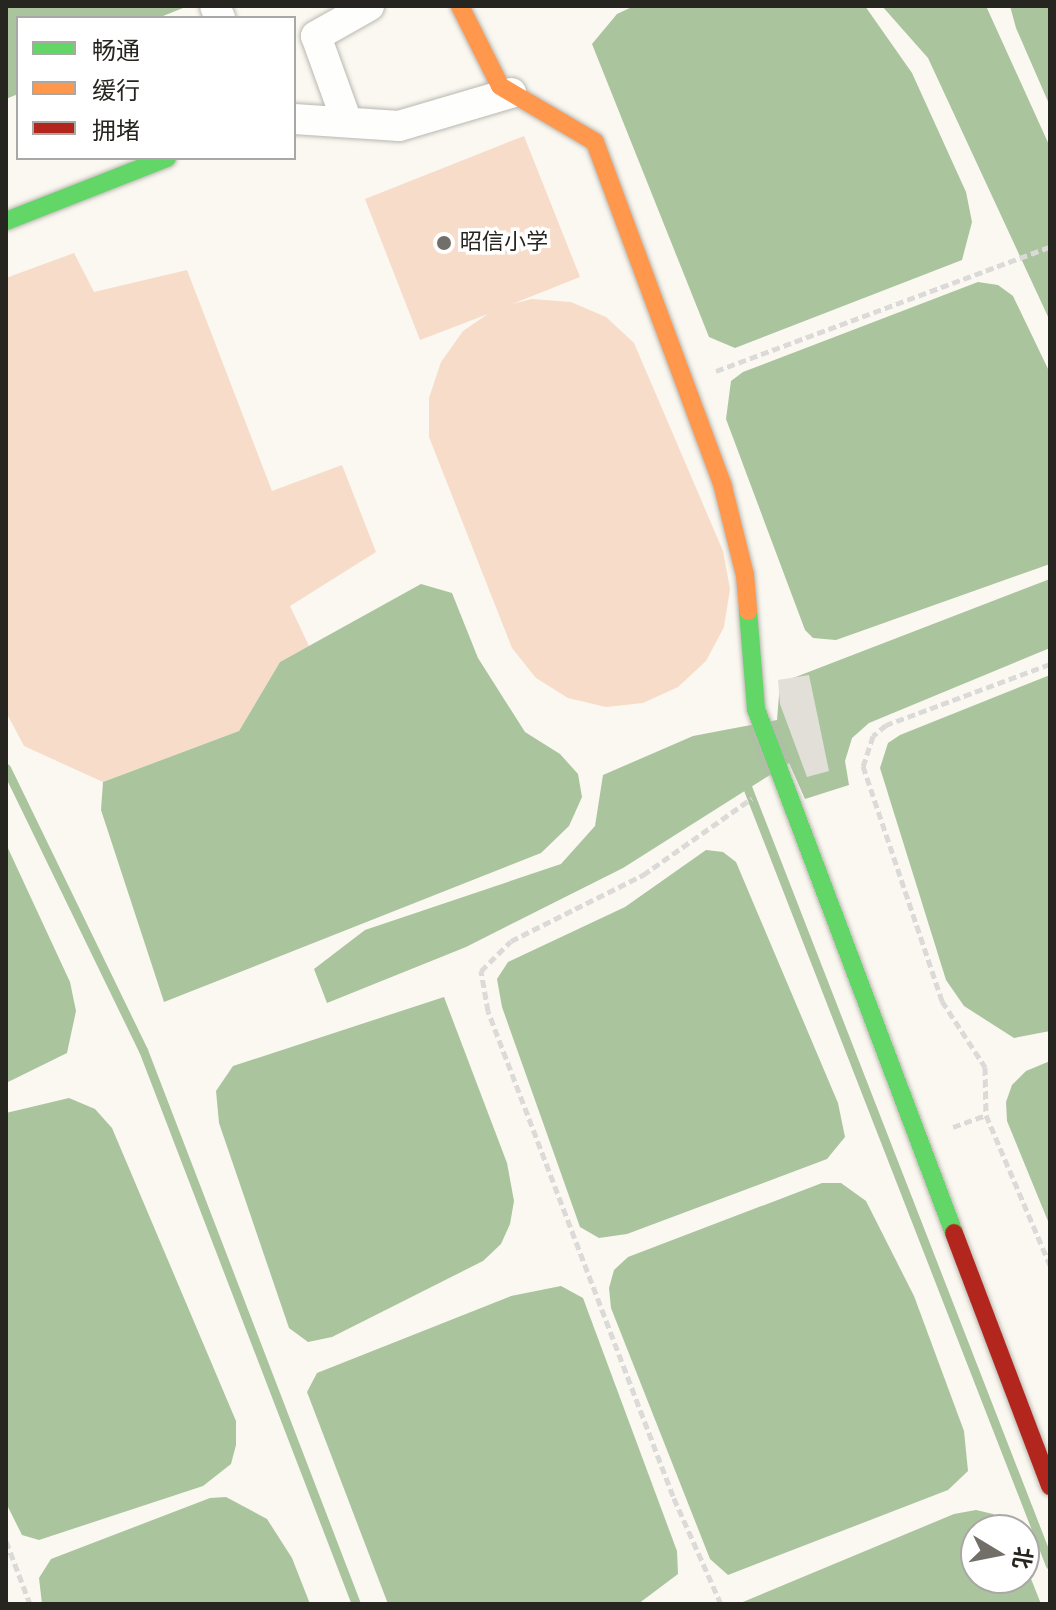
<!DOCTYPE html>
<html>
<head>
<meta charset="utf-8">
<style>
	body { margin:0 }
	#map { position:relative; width:1056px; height:1610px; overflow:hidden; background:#faf8f0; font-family:"Varela Round","Noto Sans SC",sans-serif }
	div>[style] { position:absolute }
	.green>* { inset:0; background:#f7dcc9 }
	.water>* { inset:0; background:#aac49e }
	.stream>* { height:9px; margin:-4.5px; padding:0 4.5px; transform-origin:4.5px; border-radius:4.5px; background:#aac49e }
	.building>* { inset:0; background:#e2dfd9 }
	.path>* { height:5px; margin-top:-2.5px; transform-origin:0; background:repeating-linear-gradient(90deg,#dbdad8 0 8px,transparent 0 12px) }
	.roads { filter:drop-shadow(0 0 2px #b9b7b1) drop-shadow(0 0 2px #b9b7b1) }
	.street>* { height:30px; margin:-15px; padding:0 15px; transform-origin:15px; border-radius:15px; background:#fefefd }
	.fast>* { height:18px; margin:-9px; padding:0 9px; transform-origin:9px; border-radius:9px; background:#63d668 }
	.slow>* { height:18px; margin:-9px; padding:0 9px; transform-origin:9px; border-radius:9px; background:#ff974d }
	.jam>* { height:18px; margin:-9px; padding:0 9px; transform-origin:9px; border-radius:9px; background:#b3261e }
	.dots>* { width:22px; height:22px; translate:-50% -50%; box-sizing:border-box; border:4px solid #fff; border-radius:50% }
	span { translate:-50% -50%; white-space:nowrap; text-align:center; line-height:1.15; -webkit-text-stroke:7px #fff; paint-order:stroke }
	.poi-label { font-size:22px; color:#27251f }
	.left { translate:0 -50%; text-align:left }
	.frame { position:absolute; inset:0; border:8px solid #27251f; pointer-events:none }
	.legend { position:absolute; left:16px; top:16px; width:280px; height:144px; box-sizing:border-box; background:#fff; border:2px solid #a9a8a5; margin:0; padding:10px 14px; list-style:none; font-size:24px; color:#27251f }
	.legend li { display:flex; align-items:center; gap:16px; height:40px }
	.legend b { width:40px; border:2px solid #a9a8a5 }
	.north { position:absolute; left:960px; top:1514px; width:80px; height:80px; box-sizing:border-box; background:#fff; border:2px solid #a9a8a5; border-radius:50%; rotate:100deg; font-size:22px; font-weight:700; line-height:32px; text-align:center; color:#27251f }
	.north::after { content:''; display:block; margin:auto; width:28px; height:36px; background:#716f68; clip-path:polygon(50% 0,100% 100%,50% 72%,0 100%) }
</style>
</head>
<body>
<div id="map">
	<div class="green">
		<i style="clip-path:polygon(524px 136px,580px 277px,512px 304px,532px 299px,571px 302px,606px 317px,634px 343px,723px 551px,730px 589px,724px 627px,706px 661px,678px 687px,643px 703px,606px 707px,568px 698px,536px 678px,512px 648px,429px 437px,429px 398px,441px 362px,463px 331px,488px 314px,420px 340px,365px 199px)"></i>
		<i style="clip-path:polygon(74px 253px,94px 292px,187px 270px,272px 491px,342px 465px,376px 552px,290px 606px,309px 646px,280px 662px,239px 731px,103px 782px,24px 746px,6px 712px,6px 278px)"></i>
	</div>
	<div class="water">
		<i style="clip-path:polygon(6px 6px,188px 6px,158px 18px,18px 18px,18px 94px,6px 99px)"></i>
		<i style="clip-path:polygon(634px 6px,865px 6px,912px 73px,966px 192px,972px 222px,962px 260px,735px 348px,709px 337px,592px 44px,617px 14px)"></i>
		<i style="clip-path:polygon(882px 6px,986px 6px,1050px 147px,1050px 321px,928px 58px)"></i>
		<i style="clip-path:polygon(1010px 6px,1050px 6px,1050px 106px,1016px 28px)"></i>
		<i style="clip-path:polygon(978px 282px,998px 285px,1013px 296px,1050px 373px,1050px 564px,836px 640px,813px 638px,805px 630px,726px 419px,731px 381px,743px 372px)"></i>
		<i style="clip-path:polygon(1050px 579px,1050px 648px,869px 723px,852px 738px,845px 761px,849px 785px,805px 799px,789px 763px,623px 868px,466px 947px,327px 1003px,314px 969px,365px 930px,561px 864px,595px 826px,603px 775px,693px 736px,777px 720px,780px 683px)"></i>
		<i style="clip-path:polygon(421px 584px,452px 593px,478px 658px,525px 732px,560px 754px,578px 774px,582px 797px,569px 826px,541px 853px,164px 1002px,101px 810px,103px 782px,239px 731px,280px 662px)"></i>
		<i style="clip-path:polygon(1050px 675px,1050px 1031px,1014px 1038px,964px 1006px,946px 980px,880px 768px,888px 743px,900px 735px)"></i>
		<i style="clip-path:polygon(6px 844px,70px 982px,76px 1011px,67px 1053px,6px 1083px)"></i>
		<i style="clip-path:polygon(706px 850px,723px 852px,736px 862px,838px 1103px,845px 1137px,827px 1159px,627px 1234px,599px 1238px,580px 1227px,502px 1007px,497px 979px,508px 962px,625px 907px)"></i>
		<i style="clip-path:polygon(444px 997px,507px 1163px,514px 1201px,510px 1224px,501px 1244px,483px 1261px,332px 1337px,308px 1342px,289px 1328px,219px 1123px,216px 1091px,233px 1066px)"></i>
		<i style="clip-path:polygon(1050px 1061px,1050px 1226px,1007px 1121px,1006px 1102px,1012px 1085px,1026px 1071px)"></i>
		<i style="clip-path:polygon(69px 1098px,95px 1109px,112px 1128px,236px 1421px,236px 1445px,231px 1464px,203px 1486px,39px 1540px,22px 1535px,6px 1503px,6px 1113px)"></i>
		<i style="clip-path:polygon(822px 1183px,841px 1183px,866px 1201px,914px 1296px,964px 1431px,968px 1471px,948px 1490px,728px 1575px,710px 1559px,611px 1308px,609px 1288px,614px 1270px,628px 1257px)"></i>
		<i style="clip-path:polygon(561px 1286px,583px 1298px,677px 1551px,678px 1574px,638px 1604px,388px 1604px,307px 1392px,317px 1373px,511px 1296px)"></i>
		<i style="clip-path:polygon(226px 1497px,267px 1519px,292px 1558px,310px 1604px,42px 1604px,39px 1578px,51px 1559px,210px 1498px)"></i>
		<i style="clip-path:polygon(976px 1510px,993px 1514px,1011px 1530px,976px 1530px,976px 1578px,1024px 1578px,1024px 1561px,1041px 1604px,738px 1604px,954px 1514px)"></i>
	</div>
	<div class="stream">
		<i style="left:6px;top:768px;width:314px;rotate:64.1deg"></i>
		<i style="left:143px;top:1050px;width:594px;rotate:68.97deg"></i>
		<i style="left:744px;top:779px;width:843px;rotate:68.73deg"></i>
	</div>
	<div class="building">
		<i style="clip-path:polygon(809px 675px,829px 771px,807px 777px,780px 704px,778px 680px)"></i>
	</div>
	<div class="path">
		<i style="left:716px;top:371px;width:356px;rotate:-20.4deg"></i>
		<i style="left:1050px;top:664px;width:175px;rotate:159.6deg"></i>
		<i style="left:886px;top:725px;width:17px;rotate:140deg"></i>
		<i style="left:873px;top:736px;width:32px;rotate:108deg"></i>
		<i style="left:863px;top:766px;width:248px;rotate:71.4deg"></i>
		<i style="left:942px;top:1001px;width:79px;rotate:56.9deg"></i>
		<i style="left:985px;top:1067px;width:48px;rotate:88.8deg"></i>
		<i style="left:986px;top:1115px;width:163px;rotate:66.9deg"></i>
		<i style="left:953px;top:1127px;width:35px;rotate:-20deg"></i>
		<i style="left:6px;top:1541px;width:67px;rotate:69.1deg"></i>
		<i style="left:721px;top:1604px;width:118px;rotate:-114deg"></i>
		<i style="left:673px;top:1496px;width:519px;rotate:-110.88deg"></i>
		<i style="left:488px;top:1011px;width:41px;rotate:-99.9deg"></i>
		<i style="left:481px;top:971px;width:42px;rotate:-45deg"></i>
		<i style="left:511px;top:941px;width:148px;rotate:-26.6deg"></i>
		<i style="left:643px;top:875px;width:133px;rotate:-35.2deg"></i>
	</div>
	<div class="roads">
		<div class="street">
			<i style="left:215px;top:6px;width:13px;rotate:67deg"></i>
			<i style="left:294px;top:119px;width:105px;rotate:3.8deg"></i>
			<i style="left:399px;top:126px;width:117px;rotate:-16.4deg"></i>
			<i style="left:346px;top:119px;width:88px;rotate:-109.9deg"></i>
			<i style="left:316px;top:36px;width:61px;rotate:-29.5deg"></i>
		</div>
		<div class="fast">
			<i style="left:6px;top:221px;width:173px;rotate:-21.4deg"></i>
			<i style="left:748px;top:611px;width:98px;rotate:85.3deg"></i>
			<i style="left:756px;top:709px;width:560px;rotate:69.3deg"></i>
		</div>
		<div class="slow">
			<i style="left:460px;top:6px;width:89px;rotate:63.4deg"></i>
			<i style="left:500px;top:86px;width:110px;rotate:30.5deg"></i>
			<i style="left:595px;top:142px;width:368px;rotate:69.6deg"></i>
			<i style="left:723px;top:487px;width:91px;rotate:76deg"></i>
			<i style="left:745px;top:575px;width:36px;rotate:85deg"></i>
		</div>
		<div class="jam">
			<i style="left:954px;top:1233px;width:271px;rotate:69.2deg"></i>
		</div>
	</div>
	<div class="dots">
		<i style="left:444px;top:243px;background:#716f68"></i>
	</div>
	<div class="poi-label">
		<span class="left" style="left:460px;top:243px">昭信小学</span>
	</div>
	<div class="frame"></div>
	<ul class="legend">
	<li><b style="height:10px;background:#63d668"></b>畅通</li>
	<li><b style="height:10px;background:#ff974d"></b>缓行</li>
	<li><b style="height:10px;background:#b3261e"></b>拥堵</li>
	</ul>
	<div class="north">北</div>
</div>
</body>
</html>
